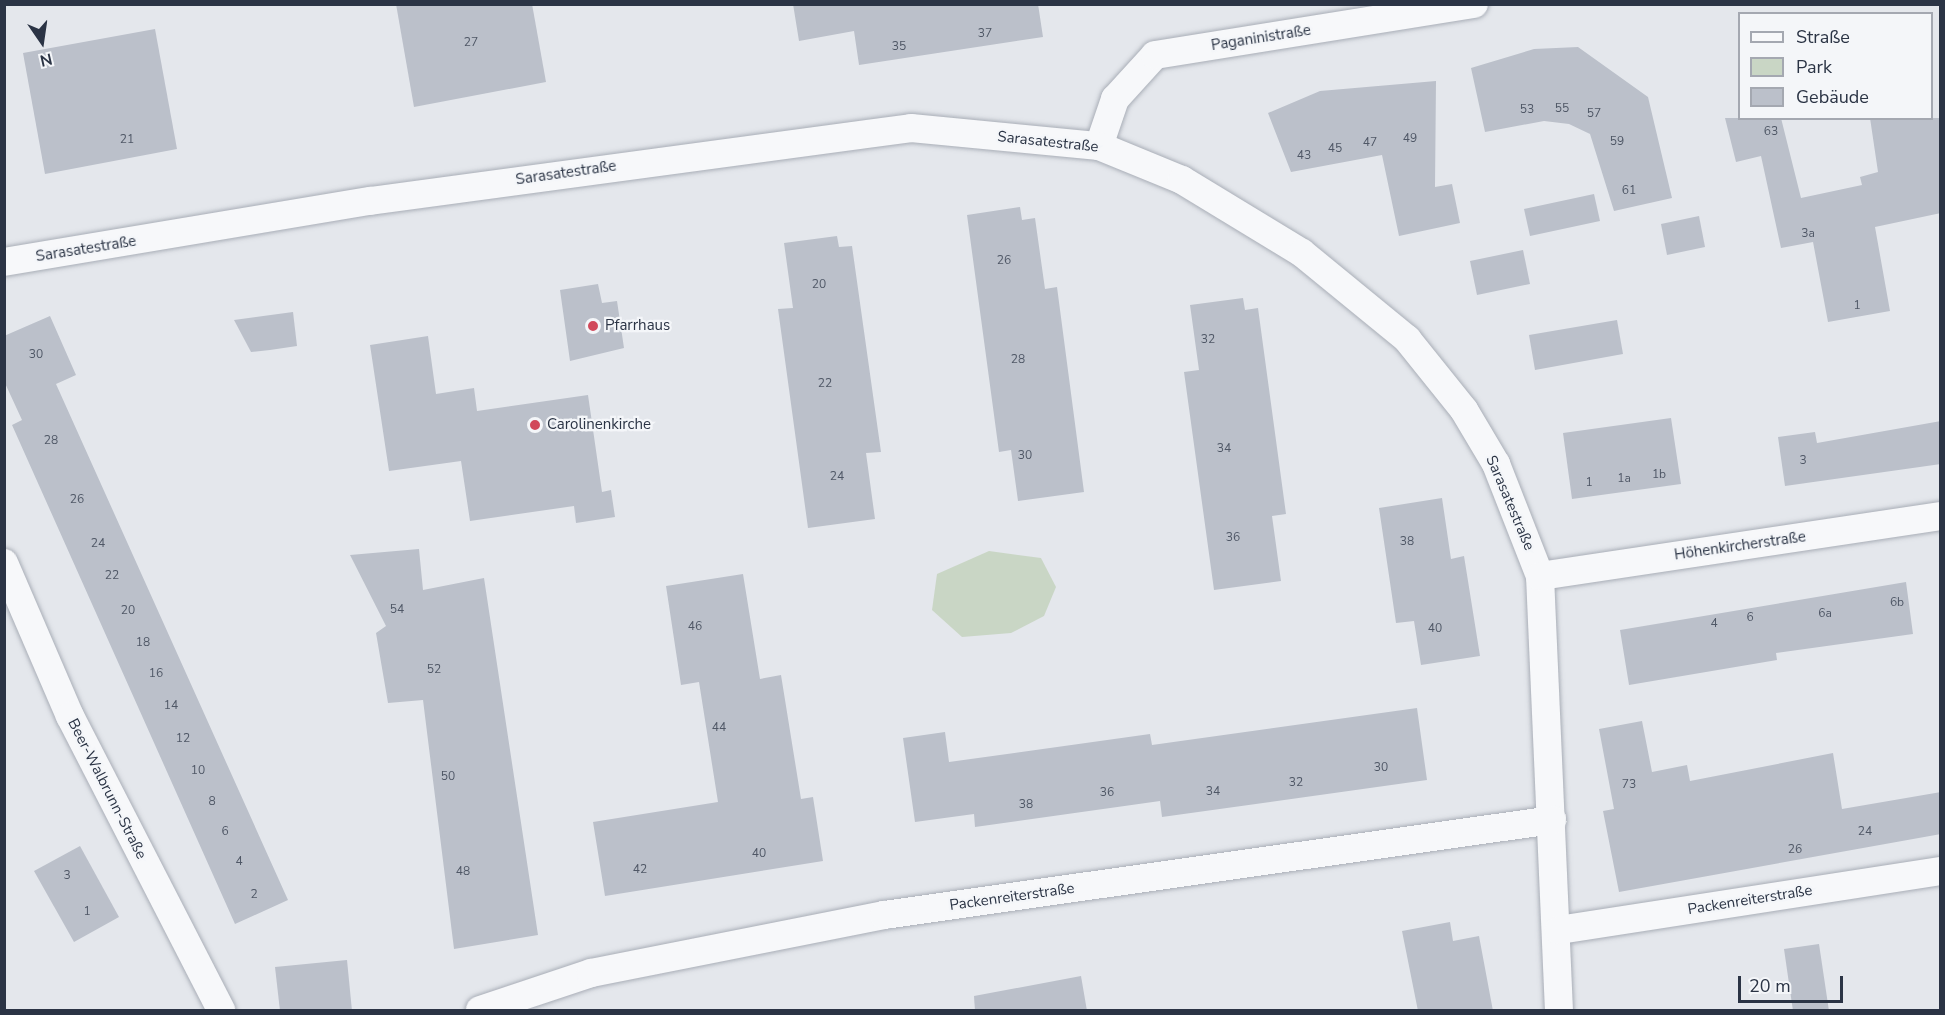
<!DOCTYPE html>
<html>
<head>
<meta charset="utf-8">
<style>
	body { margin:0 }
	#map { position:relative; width:1945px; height:1015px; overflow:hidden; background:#e4e7ec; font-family:"Nunito Sans",sans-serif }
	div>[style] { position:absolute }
	.green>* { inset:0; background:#c9d6c5 }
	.building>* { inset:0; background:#bbc0ca }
	.roads { filter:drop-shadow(0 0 2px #a9aeb7) drop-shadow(0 0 2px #a9aeb7) }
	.minor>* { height:28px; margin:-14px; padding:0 14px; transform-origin:14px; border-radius:14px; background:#f7f8fa }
	.dots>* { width:16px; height:16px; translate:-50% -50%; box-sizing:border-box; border:3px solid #f4f6f9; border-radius:50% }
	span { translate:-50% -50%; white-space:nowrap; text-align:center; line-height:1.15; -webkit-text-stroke:4.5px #f4f6f9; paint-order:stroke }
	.number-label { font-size:12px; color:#4f5766 }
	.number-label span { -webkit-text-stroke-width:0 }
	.street-label { font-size:15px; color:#2b3445 }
	.poi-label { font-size:15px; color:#2b3445 }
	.left { translate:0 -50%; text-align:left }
	.frame { position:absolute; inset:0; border:6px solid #2b3445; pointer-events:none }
	.legend { position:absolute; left:1738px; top:12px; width:195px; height:108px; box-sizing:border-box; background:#f4f6f9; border:2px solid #a4a8b1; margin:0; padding:8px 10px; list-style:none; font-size:18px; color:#2b3445 }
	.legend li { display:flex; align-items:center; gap:12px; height:30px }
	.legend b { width:30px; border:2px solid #a4a8b1 }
	.north { position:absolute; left:12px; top:12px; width:60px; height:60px; -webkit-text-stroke:4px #f4f6f9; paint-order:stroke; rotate:167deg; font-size:16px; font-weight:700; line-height:24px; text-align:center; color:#2b3445 }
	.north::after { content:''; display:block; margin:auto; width:21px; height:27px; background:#2b3445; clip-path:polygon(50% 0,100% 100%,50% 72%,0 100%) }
	.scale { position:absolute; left:1738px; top:976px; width:105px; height:27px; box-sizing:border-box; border:3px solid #2b3445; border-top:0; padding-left:8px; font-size:18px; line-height:21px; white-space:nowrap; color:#2b3445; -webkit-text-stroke:4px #f4f6f9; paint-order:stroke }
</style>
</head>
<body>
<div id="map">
	<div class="green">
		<i style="clip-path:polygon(989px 551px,1041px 558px,1056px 587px,1044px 616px,1011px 633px,962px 637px,932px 610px,937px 574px)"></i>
	</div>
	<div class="building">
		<i style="clip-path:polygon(396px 4px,532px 4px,546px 82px,414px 107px)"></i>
		<i style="clip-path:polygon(793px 4px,1038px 4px,1043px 37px,859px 65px,854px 31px,799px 41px)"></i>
		<i style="clip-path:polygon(155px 29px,177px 149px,45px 174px,23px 53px)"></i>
		<i style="clip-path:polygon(1578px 47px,1648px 97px,1672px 198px,1614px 211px,1590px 134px,1569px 124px,1544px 121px,1485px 132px,1471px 68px,1534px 49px)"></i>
		<i style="clip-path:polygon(1436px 81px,1435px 187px,1452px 184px,1460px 223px,1399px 236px,1382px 155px,1291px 172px,1268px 113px,1320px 91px)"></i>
		<i style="clip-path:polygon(1725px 118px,1781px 118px,1801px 198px,1862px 185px,1860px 177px,1878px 172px,1870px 118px,1941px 118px,1941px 213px,1875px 227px,1890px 311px,1828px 322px,1813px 242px,1781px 248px,1761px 156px,1736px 162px)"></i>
		<i style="clip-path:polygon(1594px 194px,1600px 221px,1530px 236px,1524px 209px)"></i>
		<i style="clip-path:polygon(1020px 207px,1022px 220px,1035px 218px,1045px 289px,1057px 287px,1084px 492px,1018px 501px,1011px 450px,999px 452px,967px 215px)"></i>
		<i style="clip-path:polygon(1699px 216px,1705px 247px,1667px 255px,1661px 224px)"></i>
		<i style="clip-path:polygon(837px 236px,839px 247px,852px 246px,881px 452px,866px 453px,875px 519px,808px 528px,778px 309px,793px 308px,784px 243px)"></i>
		<i style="clip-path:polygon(1523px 250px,1530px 284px,1477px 295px,1470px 261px)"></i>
		<i style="clip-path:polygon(598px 284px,602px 303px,617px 301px,624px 348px,570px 361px,560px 290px)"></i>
		<i style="clip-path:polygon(1243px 298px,1245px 310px,1258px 308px,1286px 514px,1272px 516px,1281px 581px,1214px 590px,1184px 372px,1199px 370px,1190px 305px)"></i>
		<i style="clip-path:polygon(293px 312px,297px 346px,270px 350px,251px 352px,234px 320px)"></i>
		<i style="clip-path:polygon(50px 316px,76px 375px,56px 384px,288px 900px,235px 924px,12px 425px,22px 420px,4px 381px,4px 336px)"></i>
		<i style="clip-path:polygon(1617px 320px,1623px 354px,1535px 370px,1529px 335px)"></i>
		<i style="clip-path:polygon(428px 336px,436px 394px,474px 388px,477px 411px,588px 395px,602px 492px,611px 490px,615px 517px,576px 523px,574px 506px,470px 521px,461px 461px,389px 471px,370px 345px)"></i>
		<i style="clip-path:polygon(1671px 418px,1681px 484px,1572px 499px,1563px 433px)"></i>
		<i style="clip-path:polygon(1941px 421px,1941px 464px,1785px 486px,1778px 437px,1815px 432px,1817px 443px)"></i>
		<i style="clip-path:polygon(1442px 498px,1451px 559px,1464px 556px,1480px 656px,1421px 665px,1414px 621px,1396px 623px,1379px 508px)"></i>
		<i style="clip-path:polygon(419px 549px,423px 590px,484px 578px,538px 935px,454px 949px,423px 700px,388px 703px,376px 633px,386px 626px,350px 555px)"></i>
		<i style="clip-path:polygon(743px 574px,760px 679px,781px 675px,801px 799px,813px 797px,823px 861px,605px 896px,593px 822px,718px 802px,699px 682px,681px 685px,666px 586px)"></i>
		<i style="clip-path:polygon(1906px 582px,1913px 634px,1776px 653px,1777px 660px,1629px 685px,1620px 630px)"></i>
		<i style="clip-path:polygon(1417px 708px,1427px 780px,1162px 817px,1160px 801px,975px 827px,974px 814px,915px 822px,903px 738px,945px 732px,949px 762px,1150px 734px,1152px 745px)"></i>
		<i style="clip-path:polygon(1642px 721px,1652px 772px,1687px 765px,1690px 781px,1833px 753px,1842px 809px,1941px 792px,1941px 834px,1619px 892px,1603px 811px,1614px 809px,1599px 729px)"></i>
		<i style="clip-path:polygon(80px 846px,119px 917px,74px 942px,34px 871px)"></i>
		<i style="clip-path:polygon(1450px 922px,1453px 941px,1479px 936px,1493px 1011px,1418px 1011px,1402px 931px)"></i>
		<i style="clip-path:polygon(1819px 944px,1829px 1011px,1793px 1011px,1784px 949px)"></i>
		<i style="clip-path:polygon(347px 960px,352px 1011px,280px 1011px,275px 967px)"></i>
		<i style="clip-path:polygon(1081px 976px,1087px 1011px,975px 1011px,974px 996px)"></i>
	</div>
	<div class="roads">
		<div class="minor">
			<i style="left:1099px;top:146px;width:50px;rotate:-71.2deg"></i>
			<i style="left:1115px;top:99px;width:59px;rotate:-47.7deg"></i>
			<i style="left:1155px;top:55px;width:323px;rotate:-9.1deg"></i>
			<i style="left:4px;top:262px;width:371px;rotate:-9.5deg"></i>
			<i style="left:370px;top:201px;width:546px;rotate:-7.68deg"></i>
			<i style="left:911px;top:128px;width:189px;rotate:5.5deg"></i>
			<i style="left:1099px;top:146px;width:90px;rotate:22.3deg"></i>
			<i style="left:1182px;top:180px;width:140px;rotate:31.3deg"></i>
			<i style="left:1302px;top:253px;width:136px;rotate:39.3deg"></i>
			<i style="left:1407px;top:339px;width:91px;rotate:51.2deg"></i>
			<i style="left:1464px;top:410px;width:63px;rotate:59.3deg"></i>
			<i style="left:1496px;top:464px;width:120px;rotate:68.6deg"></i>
			<i style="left:1540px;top:576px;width:434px;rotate:87.5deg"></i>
			<i style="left:4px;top:563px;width:167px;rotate:66.7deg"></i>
			<i style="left:70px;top:716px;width:331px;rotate:62.8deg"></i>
			<i style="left:1540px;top:576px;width:404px;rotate:-8.5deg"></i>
			<i style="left:1559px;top:930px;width:386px;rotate:-8.8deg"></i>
			<i style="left:480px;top:1010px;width:117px;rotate:-18.4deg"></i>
			<i style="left:591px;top:973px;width:299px;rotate:-11.2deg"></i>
			<i style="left:884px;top:915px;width:675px;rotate:-8.09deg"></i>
		</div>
	</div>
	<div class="dots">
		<i style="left:593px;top:326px;background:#d1495b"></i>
		<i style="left:535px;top:425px;background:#d1495b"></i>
	</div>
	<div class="number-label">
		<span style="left:985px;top:34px">37</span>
		<span style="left:471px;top:43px">27</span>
		<span style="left:899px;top:47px">35</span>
		<span style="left:1562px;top:109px">55</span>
		<span style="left:1527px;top:110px">53</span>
		<span style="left:1594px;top:114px">57</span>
		<span style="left:1771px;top:132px">63</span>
		<span style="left:1410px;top:139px">49</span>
		<span style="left:127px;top:140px">21</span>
		<span style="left:1617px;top:142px">59</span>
		<span style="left:1370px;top:143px">47</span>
		<span style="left:1335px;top:149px">45</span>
		<span style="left:1304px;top:156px">43</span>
		<span style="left:1629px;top:191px">61</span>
		<span style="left:1808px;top:234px">3a</span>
		<span style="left:1004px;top:261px">26</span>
		<span style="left:819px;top:285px">20</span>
		<span style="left:1857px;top:306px">1</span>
		<span style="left:1208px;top:340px">32</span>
		<span style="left:36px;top:355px">30</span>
		<span style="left:1018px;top:360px">28</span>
		<span style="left:825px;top:384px">22</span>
		<span style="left:51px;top:441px">28</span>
		<span style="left:1224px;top:449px">34</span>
		<span style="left:1025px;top:456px">30</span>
		<span style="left:1803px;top:461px">3</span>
		<span style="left:1659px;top:475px">1b</span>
		<span style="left:837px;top:477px">24</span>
		<span style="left:1624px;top:479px">1a</span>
		<span style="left:1589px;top:483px">1</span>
		<span style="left:77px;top:500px">26</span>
		<span style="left:1233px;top:538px">36</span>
		<span style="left:1407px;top:542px">38</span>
		<span style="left:98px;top:544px">24</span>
		<span style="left:112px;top:576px">22</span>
		<span style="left:1897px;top:603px">6b</span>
		<span style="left:397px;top:610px">54</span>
		<span style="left:128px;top:611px">20</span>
		<span style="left:1825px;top:614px">6a</span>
		<span style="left:1750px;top:618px">6</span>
		<span style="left:1714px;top:624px">4</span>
		<span style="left:695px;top:627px">46</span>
		<span style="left:1435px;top:629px">40</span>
		<span style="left:143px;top:643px">18</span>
		<span style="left:434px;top:670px">52</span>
		<span style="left:156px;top:674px">16</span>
		<span style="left:171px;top:706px">14</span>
		<span style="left:719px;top:728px">44</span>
		<span style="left:183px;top:739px">12</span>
		<span style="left:1381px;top:768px">30</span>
		<span style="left:198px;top:771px">10</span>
		<span style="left:448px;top:777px">50</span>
		<span style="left:1296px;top:783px">32</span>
		<span style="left:1629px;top:785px">73</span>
		<span style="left:1213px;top:792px">34</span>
		<span style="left:1107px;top:793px">36</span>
		<span style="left:212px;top:802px">8</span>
		<span style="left:1026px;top:805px">38</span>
		<span style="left:225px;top:832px">6</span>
		<span style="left:1865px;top:832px">24</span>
		<span style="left:1795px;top:850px">26</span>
		<span style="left:759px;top:854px">40</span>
		<span style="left:239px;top:862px">4</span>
		<span style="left:640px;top:870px">42</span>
		<span style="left:463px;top:872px">48</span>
		<span style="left:67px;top:876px">3</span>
		<span style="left:254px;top:895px">2</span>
		<span style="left:87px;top:912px">1</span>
	</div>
	<div class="street-label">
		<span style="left:1261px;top:38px;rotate:-9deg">Paganinistraße</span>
		<span style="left:1048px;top:142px;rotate:6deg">Sarasatestraße</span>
		<span style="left:566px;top:173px;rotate:-8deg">Sarasatestraße</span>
		<span style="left:86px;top:249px;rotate:-9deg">Sarasatestraße</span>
		<span style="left:1510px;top:503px;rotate:67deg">Sarasatestraße</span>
		<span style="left:1740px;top:546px;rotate:-8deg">Höhenkircherstraße</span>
		<span style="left:107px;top:789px;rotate:63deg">Beer-Walbrunn-Straße</span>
		<span style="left:1012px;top:897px;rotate:-8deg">Packenreiterstraße</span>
		<span style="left:1750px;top:900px;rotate:-9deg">Packenreiterstraße</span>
	</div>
	<div class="poi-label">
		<span class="left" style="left:605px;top:326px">Pfarrhaus</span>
		<span class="left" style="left:547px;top:425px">Carolinenkirche</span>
	</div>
	<div class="frame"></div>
	<ul class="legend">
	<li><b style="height:8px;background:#f7f8fa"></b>Straße</li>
	<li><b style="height:16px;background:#c9d6c5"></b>Park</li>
	<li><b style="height:16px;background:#bbc0ca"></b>Gebäude</li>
	</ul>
	<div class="north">N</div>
	<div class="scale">20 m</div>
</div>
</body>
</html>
